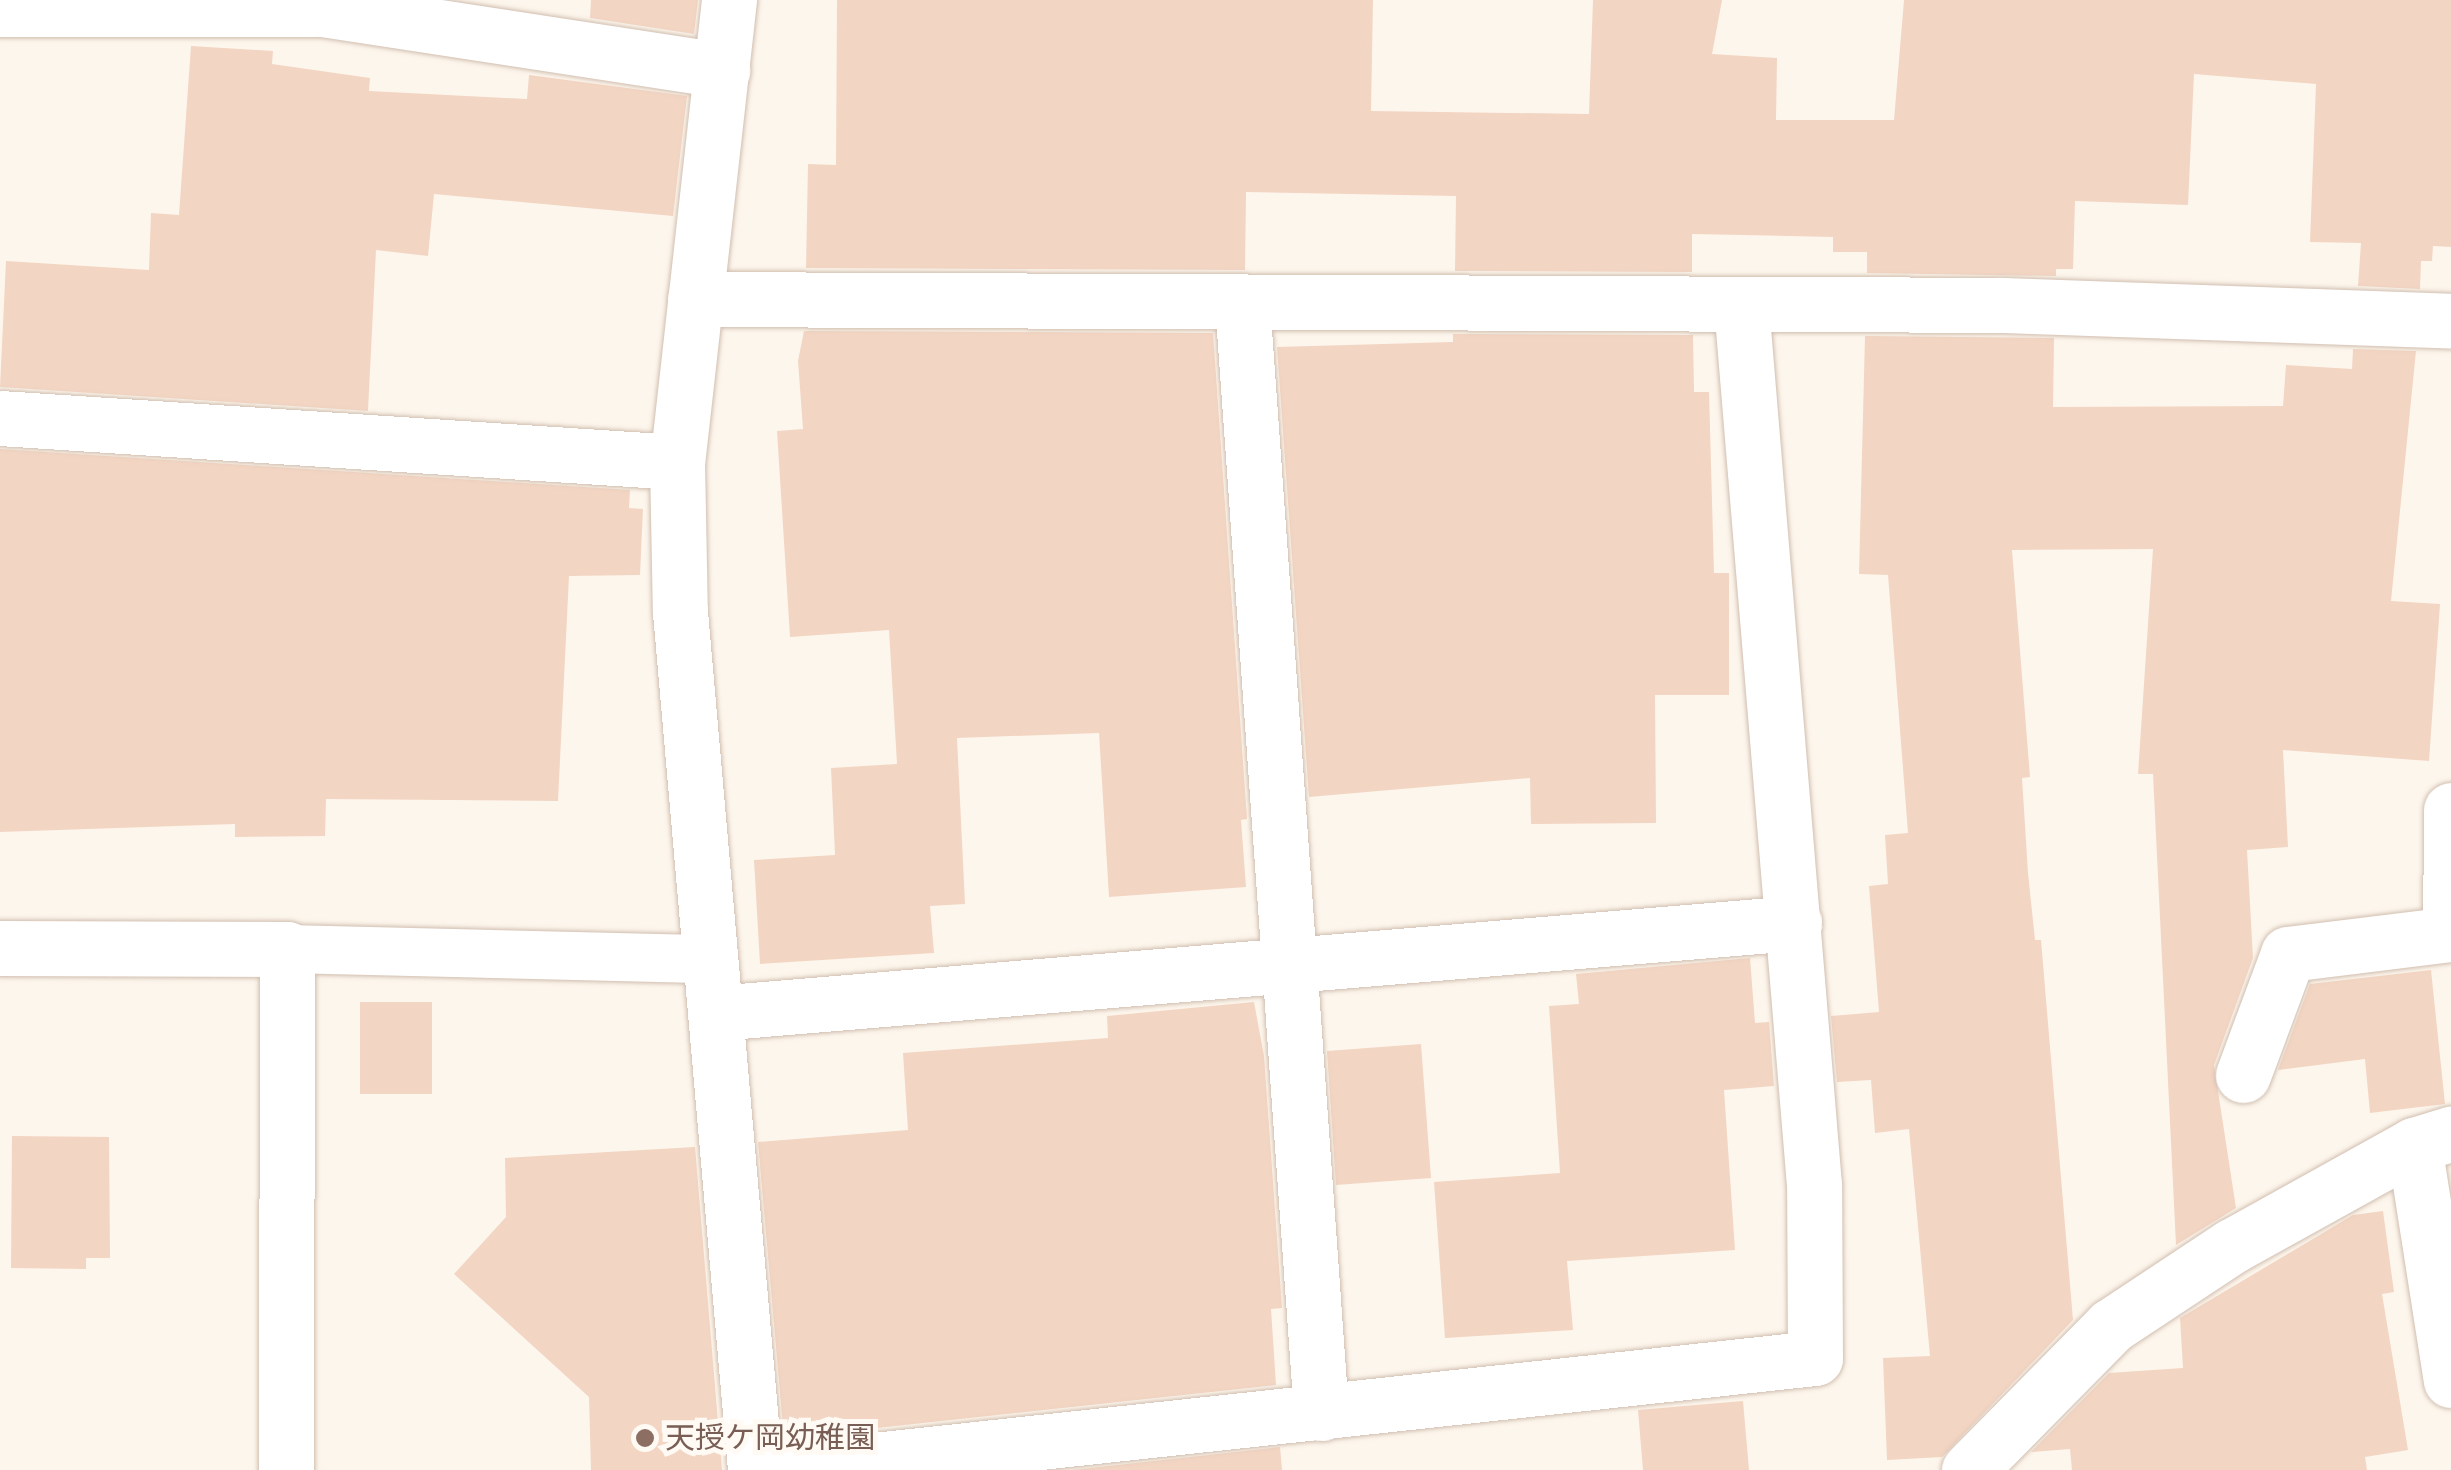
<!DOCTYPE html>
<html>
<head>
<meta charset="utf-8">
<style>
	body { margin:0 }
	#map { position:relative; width:2451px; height:1470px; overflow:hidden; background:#fdf6ec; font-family:"DM Sans","Noto Sans JP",sans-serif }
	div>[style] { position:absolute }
	.building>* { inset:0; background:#f3d5c3 }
	.roads { filter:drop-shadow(0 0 2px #d1beb0) drop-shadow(0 0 2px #d1beb0) }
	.service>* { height:48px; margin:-24px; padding:0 24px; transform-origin:24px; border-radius:24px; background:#fff }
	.minor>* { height:55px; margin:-27.5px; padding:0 27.5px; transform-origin:27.5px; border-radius:27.5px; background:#fff }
	.dots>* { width:28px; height:28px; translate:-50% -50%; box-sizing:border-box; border:5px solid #fffaf3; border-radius:50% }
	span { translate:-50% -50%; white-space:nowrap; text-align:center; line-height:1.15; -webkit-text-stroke:10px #fffaf3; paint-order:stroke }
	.education-label { font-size:30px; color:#785e54 }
	.left { translate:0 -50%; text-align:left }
</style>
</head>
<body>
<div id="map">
	<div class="building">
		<i style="clip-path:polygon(591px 0,698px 0,694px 34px,590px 18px)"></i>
		<i style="clip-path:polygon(837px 0,1373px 0,1371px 111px,1589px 114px,1593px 0,1722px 0,1712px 54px,1777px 58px,1776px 120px,1894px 120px,1904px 0,2451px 0,2451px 247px,2433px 246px,2432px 261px,2421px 261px,2420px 289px,2358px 286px,2361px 243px,2310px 242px,2316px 84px,2194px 74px,2188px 205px,2075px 201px,2073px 269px,2056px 269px,2056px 276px,1867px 273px,1867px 252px,1833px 252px,1833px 237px,1692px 234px,1692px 272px,1455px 271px,1456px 196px,1246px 192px,1245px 270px,806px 268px,808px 164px,836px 165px)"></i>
		<i style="clip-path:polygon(191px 46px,273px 51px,272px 64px,370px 78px,369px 91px,527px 99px,529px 75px,687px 96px,673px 216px,434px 194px,428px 256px,376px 250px,368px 411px,0 387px,6px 261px,149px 270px,151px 213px,179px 215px)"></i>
		<i style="clip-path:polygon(804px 331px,1213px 333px,1247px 819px,1241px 820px,1246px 887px,1109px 897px,1099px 733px,957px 738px,965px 904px,930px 906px,934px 953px,760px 964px,754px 860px,835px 855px,831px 768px,897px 764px,889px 630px,790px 637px,777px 431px,803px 429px,798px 361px)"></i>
		<i style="clip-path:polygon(1453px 334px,1693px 335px,1694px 392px,1709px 392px,1714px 573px,1729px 573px,1729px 695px,1655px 695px,1656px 823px,1531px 824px,1530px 778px,1309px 797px,1277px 347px,1453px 342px)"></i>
		<i style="clip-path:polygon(1865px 336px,2054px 338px,2053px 407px,2283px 406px,2286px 365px,2352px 369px,2353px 349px,2416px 351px,2391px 601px,2440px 604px,2429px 761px,2283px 750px,2288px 847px,2247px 850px,2253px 958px,2214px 1065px,2236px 1208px,2176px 1245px,2153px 774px,2138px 774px,2153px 549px,2012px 550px,2030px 777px,2022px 778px,2028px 873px,2035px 940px,2041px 940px,2073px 1320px,1942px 1457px,1887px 1460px,1883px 1358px,1930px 1356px,1909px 1129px,1875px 1133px,1871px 1080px,1837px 1082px,1831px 1016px,1879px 1012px,1869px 886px,1888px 884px,1885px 835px,1908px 833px,1888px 575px,1859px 574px)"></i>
		<i style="clip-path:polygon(0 449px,630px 490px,629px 508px,643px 509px,640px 575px,569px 576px,558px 801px,326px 799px,325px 836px,235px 837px,235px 824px,0 832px)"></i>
		<i style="clip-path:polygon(1750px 958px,1755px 1023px,1769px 1022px,1774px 1086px,1724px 1090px,1735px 1250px,1567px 1261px,1573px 1330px,1445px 1338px,1434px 1182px,1560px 1173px,1549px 1006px,1579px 1004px,1576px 974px)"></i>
		<i style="clip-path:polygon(2431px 970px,2445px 1104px,2370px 1113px,2365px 1059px,2278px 1070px,2310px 984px)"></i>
		<i style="clip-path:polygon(360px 1002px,432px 1002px,432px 1094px,360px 1094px)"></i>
		<i style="clip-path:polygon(1254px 1002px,1264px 1056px,1282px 1308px,1271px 1309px,1276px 1385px,784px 1438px,758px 1142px,908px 1130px,903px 1053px,1108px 1038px,1107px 1016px)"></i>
		<i style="clip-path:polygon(1421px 1044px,1431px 1178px,1336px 1185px,1327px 1051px)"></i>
		<i style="clip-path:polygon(12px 1136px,109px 1137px,110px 1258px,86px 1258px,86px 1269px,11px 1268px)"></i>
		<i style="clip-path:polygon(695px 1147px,722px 1470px,591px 1470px,589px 1397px,454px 1274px,506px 1217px,505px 1158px)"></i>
		<i style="clip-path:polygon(2383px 1211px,2394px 1292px,2382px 1294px,2408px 1450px,2365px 1457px,2367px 1470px,2072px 1470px,2070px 1449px,2031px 1452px,2109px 1373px,2183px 1368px,2180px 1318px,2353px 1215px)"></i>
		<i style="clip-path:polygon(1743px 1401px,1749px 1470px,1643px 1470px,1638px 1410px)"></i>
		<i style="clip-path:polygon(1280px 1447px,1282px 1470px,1072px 1470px)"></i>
	</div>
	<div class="roads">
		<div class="service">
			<i style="left:287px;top:949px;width:423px;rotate:1.4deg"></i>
		</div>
		<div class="minor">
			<i style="left:729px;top:0;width:465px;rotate:96.4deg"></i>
			<i style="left:677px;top:462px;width:150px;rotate:88.9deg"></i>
			<i style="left:680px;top:612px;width:861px;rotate:85deg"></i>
			<i style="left:0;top:9px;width:322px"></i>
			<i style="left:322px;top:9px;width:405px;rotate:8.7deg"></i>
			<i style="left:695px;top:299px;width:1307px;rotate:0.26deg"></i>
			<i style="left:2002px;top:305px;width:449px;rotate:2deg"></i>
			<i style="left:1242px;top:302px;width:1114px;rotate:85.93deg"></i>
			<i style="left:0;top:418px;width:678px;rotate:3.72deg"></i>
			<i style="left:0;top:948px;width:287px;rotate:0.2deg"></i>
			<i style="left:287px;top:949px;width:521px;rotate:90.11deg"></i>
			<i style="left:716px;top:1013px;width:1082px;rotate:-4.77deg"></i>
			<i style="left:2243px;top:1075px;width:129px;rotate:-69.6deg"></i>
			<i style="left:2288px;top:954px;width:163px;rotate:-7deg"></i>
			<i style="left:2450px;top:934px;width:124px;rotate:-89.5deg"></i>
			<i style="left:2414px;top:1145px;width:238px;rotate:81.1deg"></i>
			<i style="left:782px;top:1470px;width:1039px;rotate:-6.19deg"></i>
			<i style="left:1815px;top:1358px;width:173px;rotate:-90.3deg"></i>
			<i style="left:1814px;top:1185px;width:884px;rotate:-94.74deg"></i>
			<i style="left:1969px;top:1470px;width:202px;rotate:-45.4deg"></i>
			<i style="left:2111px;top:1326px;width:145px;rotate:-33.5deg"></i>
			<i style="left:2232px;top:1246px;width:208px;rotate:-29deg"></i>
			<i style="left:2414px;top:1145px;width:39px;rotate:-17deg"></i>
		</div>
	</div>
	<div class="dots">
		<i style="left:645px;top:1438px;background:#8d6e63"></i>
	</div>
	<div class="education-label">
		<span class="left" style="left:665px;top:1438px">天授ケ岡幼稚園</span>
	</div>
</div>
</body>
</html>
